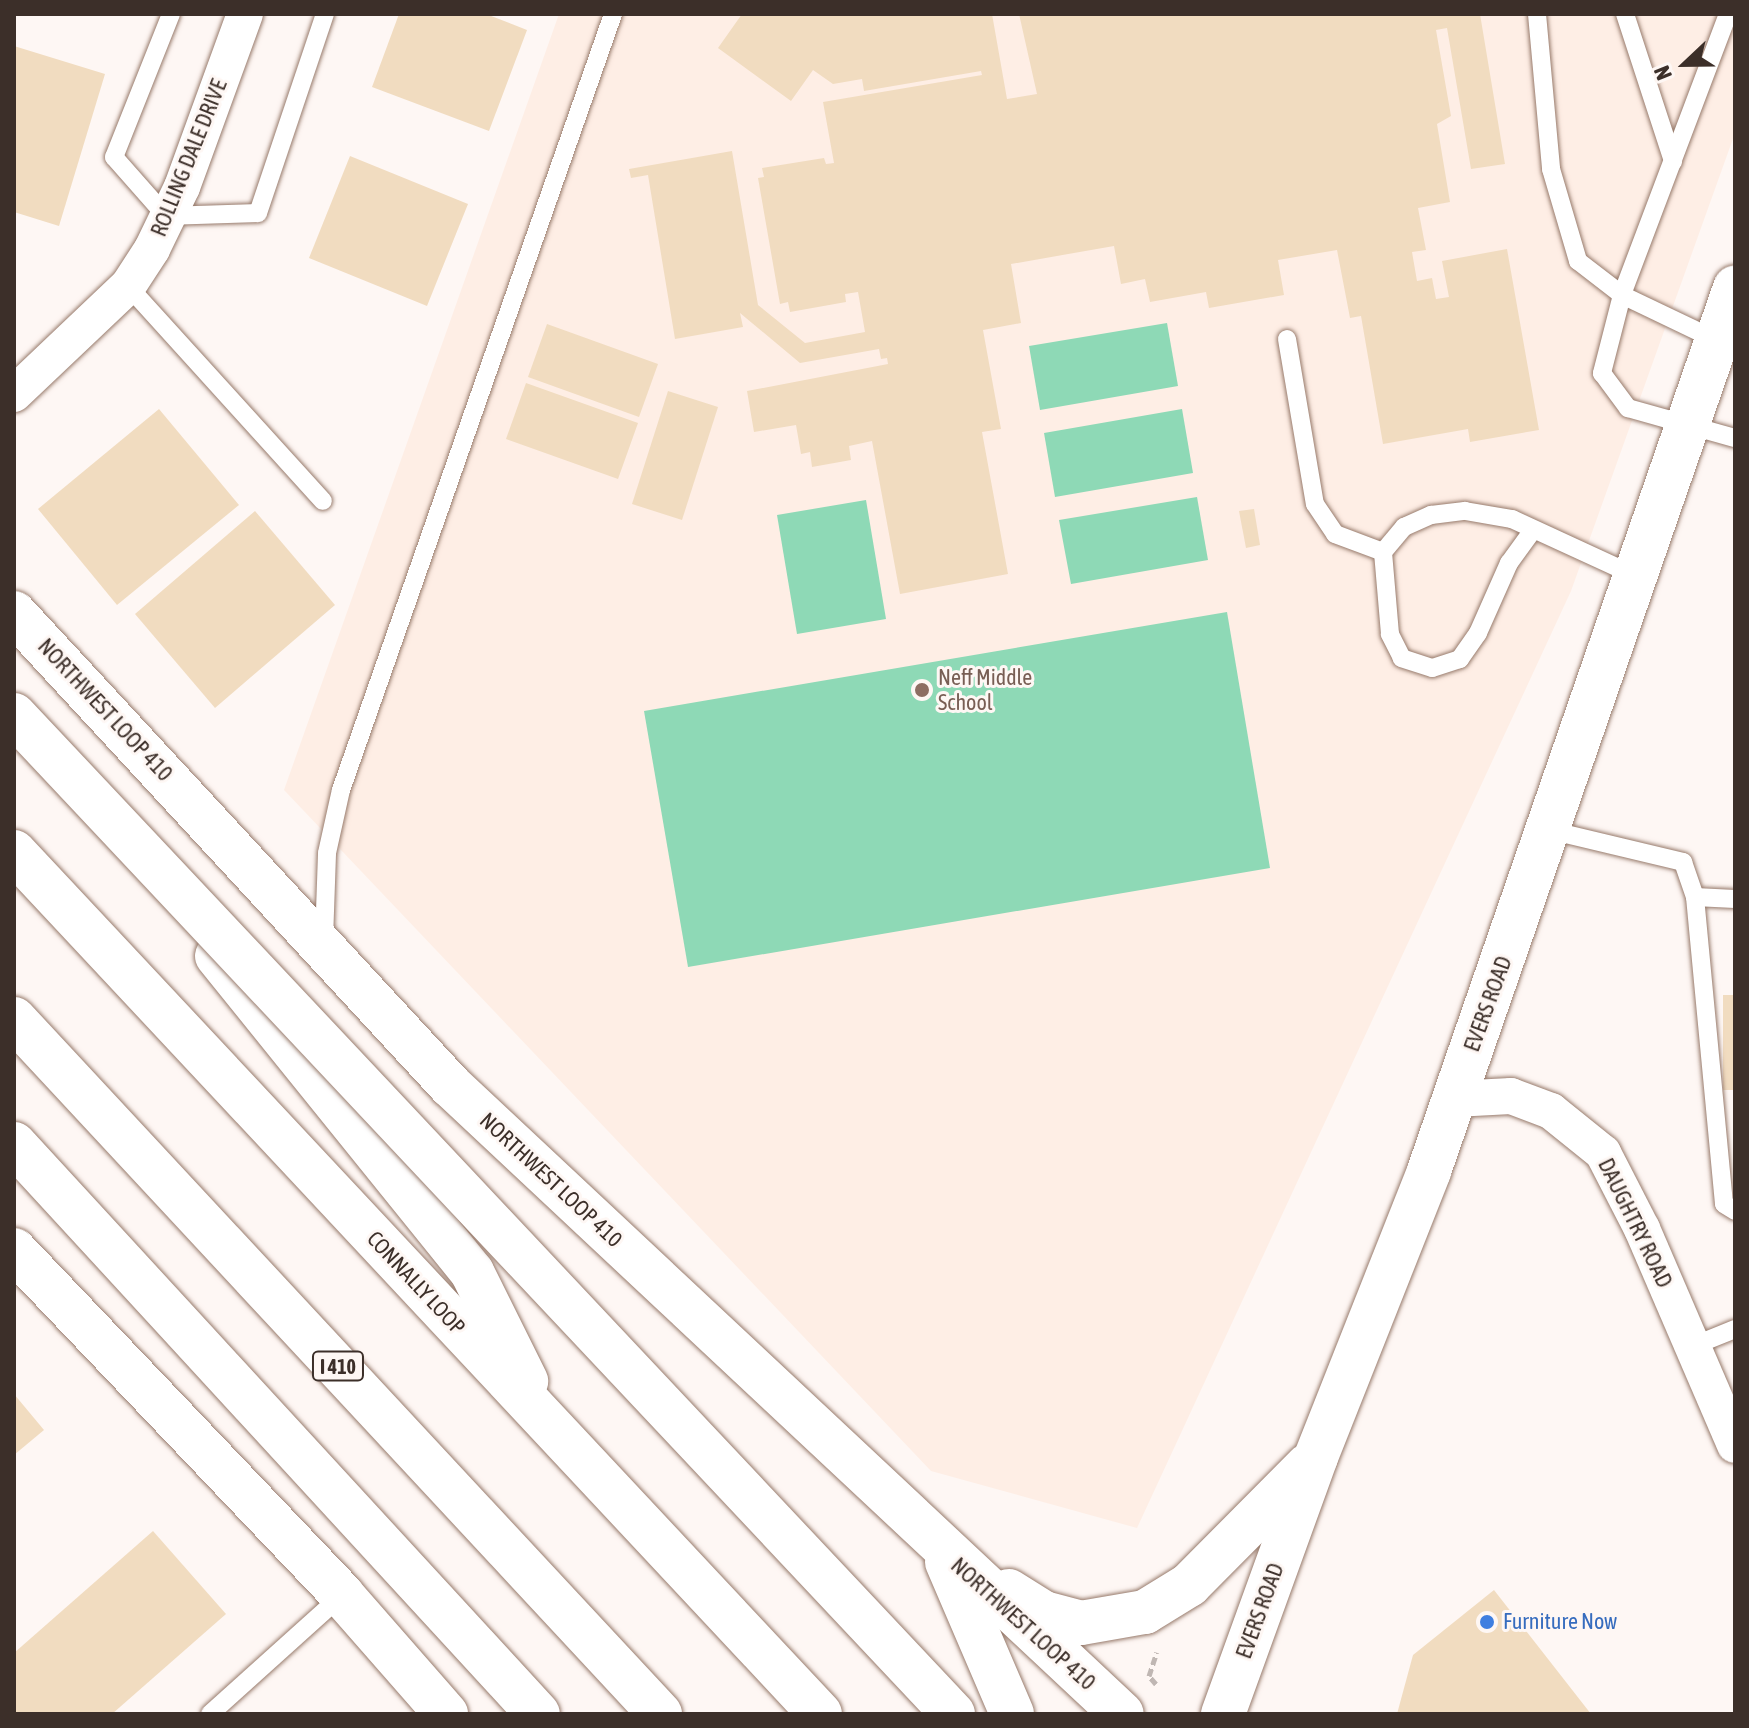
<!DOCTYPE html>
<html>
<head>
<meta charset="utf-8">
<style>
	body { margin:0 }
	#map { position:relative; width:1749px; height:1728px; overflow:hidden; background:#fef7f4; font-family:"Asap Condensed",sans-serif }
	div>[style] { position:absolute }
	.built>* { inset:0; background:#feeee5 }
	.green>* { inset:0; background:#8ed9b6 }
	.building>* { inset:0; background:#f1dcc0 }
	.path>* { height:5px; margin-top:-2.5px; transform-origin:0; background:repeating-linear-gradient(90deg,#c0b7b3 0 8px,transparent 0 12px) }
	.roads { filter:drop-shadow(0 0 2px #977a6b) drop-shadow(0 0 2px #977a6b) }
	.service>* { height:18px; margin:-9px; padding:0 9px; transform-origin:9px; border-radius:9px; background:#fff }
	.minor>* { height:36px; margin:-18px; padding:0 18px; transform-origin:18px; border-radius:18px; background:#fff }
	.secondary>* { height:44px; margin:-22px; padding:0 22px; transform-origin:22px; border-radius:22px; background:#fff }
	.motorway>* { height:44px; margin:-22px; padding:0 22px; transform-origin:22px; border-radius:22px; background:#fff }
	.bridges { filter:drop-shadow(0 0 2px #977a6b) drop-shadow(0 0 2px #977a6b) }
	.motorway-bridge>* { height:44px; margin:-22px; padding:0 22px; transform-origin:22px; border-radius:22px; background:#fff }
	.dots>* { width:22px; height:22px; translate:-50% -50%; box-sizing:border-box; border:4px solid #fef7f4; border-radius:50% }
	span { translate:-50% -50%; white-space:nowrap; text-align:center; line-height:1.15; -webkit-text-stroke:6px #fef7f4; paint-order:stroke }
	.shield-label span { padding:2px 6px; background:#fef7f4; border:2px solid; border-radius:6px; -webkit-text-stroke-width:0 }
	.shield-label { font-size:20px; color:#3c2f29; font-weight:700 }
	.street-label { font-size:22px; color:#3c2f29 }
	.education-label { font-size:22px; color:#785e54 }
	.left { translate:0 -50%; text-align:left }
	.shop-label { font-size:22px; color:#366cbe }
	.frame { position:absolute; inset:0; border:16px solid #3c2f29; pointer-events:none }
	.north { position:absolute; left:1645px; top:24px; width:80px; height:80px; -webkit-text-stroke:6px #fef7f4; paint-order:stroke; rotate:248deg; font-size:22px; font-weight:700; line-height:32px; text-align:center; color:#3c2f29 }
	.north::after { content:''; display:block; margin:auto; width:28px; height:36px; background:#3c2f29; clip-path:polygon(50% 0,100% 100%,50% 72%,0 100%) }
</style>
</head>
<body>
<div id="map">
	<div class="built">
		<i style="clip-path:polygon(559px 14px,1735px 14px,1735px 133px,1571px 591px,1137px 1528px,931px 1471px,284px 790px)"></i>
	</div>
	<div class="green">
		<i style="clip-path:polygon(1167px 323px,1178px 386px,1040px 410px,1029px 346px)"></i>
		<i style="clip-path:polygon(1182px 409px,1193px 473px,1055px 497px,1044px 433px)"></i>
		<i style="clip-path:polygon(1197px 497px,1208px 560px,1071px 584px,1059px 520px)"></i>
		<i style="clip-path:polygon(866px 500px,886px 619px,797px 634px,777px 515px)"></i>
		<i style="clip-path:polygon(1227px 612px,1270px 868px,688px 967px,644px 711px)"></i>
	</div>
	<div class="building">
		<i style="clip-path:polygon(399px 14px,486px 14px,527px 30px,489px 131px,372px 87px)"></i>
		<i style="clip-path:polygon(742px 14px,992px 14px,1007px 99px,1037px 94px,1019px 14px,1480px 14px,1505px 164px,1471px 169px,1447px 28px,1436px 30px,1451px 116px,1437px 124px,1450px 202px,1418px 208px,1426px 250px,1412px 252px,1417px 281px,1432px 278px,1436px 299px,1449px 297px,1442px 261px,1507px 249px,1539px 430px,1470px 442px,1468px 429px,1383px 444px,1361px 316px,1350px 318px,1337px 250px,1278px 260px,1284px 295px,1209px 308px,1206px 292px,1150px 302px,1145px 279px,1121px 284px,1114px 246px,1011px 264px,1021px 323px,983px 330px,1001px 429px,982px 432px,1008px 574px,900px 594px,872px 441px,849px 446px,851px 460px,812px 467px,810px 452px,801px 454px,796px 425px,754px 432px,747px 391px,888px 364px,887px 358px,881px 359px,879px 349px,800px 363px,740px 313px,743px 327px,675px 339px,648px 175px,631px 178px,629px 169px,732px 151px,758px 305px,805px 343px,865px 332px,858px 292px,845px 294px,846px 302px,790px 312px,788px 302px,780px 304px,758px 178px,764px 177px,762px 168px,824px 158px,826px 164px,834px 163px,823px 102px,982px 75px,981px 71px,864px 91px,862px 79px,833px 84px,813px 70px,791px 101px,718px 48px)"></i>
		<i style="clip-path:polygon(14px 46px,105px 74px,59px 226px,14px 212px)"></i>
		<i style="clip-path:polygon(350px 156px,468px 204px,427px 306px,309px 258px)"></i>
		<i style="clip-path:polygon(547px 324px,658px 364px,639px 417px,528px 377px)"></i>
		<i style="clip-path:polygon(526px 383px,638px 423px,618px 479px,506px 439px)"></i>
		<i style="clip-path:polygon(668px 391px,718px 407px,682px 520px,632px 504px)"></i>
		<i style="clip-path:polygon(159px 409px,239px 505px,117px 605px,38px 509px)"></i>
		<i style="clip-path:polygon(1254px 509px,1260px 545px,1246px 548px,1239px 511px)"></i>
		<i style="clip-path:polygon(255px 511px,335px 605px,215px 708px,135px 614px)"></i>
		<i style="clip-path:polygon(1723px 995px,1735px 995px,1735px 1090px,1723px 1090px)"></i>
		<i style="clip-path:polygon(14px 1394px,44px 1430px,14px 1455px)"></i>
		<i style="clip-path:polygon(153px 1531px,226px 1614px,112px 1714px,14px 1714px,14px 1653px)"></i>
		<i style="clip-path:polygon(1494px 1590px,1591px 1714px,1397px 1714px,1413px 1655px)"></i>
	</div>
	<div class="path">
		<i style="left:1156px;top:1684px;width:11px;rotate:-131deg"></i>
		<i style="left:1149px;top:1676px;width:25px;rotate:-72deg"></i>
	</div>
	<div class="roads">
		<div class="service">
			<i style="left:171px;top:14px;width:154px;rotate:111.7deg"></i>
			<i style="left:114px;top:157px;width:79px;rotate:48.6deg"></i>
			<i style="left:166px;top:216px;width:92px;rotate:-1.9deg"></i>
			<i style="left:258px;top:213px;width:210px;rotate:-71.4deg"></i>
			<i style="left:1537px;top:14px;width:156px;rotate:84.8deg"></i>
			<i style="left:1551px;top:169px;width:96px;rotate:73.6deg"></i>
			<i style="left:1578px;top:261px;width:56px;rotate:37.7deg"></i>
			<i style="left:1622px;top:295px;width:104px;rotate:25.6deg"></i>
			<i style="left:1625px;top:14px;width:155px;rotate:71.9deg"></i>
			<i style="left:1728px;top:14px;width:300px;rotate:110.7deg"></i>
			<i style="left:1622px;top:295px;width:81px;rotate:104.4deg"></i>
			<i style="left:1602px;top:373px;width:44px;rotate:53.4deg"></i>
			<i style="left:1628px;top:408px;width:111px;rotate:15.7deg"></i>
			<i style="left:128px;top:286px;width:290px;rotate:47.8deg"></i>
			<i style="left:1287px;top:339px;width:167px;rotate:80.4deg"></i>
			<i style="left:1315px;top:504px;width:36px;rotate:56deg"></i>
			<i style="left:1335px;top:534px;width:51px;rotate:20.6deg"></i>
			<i style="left:1533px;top:530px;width:41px;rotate:126deg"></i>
			<i style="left:1509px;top:563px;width:77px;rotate:113.9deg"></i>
			<i style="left:1478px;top:633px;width:32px;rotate:125deg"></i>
			<i style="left:1460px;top:659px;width:29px;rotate:162deg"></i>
			<i style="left:1432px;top:668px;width:32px;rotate:-162deg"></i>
			<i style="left:1402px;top:658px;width:27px;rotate:-117deg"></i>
			<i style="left:1390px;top:634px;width:82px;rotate:-94.9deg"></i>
			<i style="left:1383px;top:552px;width:33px;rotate:-50deg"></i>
			<i style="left:1404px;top:527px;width:30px;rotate:-24deg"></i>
			<i style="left:1431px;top:515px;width:34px;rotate:-7deg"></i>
			<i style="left:1465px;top:511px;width:48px;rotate:9.7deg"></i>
			<i style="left:1512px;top:519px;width:136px;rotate:24.7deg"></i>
			<i style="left:1549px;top:830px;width:138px;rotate:13.4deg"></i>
			<i style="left:1683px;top:862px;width:37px;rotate:71deg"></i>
			<i style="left:1695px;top:897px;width:308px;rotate:84.6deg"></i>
			<i style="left:1724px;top:1204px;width:13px;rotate:32deg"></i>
			<i style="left:1695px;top:897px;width:40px;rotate:2.9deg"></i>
			<i style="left:324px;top:940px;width:87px;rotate:-88deg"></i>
			<i style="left:327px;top:853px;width:65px;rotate:-77.5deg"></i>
			<i style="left:341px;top:790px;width:822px;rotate:-70.68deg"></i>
			<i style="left:1693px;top:1346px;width:45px;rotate:-22deg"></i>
			<i style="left:210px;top:1714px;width:178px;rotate:-42deg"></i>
		</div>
		<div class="minor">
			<i style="left:14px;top:394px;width:157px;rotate:-43.5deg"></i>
			<i style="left:128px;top:286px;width:44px;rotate:-57deg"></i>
			<i style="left:152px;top:249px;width:69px;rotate:-64.2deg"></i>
			<i style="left:182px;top:187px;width:184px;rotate:-70deg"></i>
			<i style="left:1454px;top:1099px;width:57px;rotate:-3deg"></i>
			<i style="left:1511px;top:1096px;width:43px;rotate:20.6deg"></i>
			<i style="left:1551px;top:1111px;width:67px;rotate:38.9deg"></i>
			<i style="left:1603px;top:1153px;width:85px;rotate:62.8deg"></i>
			<i style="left:1642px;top:1229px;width:235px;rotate:66.7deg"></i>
		</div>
		<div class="secondary">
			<i style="left:14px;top:613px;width:643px;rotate:47.27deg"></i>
			<i style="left:450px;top:1085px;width:920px;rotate:43.11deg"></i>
			<i style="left:14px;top:1250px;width:476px;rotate:46.4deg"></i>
			<i style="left:342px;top:1595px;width:158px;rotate:48.8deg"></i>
			<i style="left:947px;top:1562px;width:165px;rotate:66.8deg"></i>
			<i style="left:1009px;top:1591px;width:41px;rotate:32.2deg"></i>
			<i style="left:1044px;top:1613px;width:38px;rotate:15deg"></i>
			<i style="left:1081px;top:1623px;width:65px;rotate:-9.8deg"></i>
			<i style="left:1145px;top:1612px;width:52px;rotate:-31.5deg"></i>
			<i style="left:1189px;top:1585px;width:168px;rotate:-45.2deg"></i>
			<i style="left:1223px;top:1714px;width:273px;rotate:-70.1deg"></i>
			<i style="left:1316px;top:1457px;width:308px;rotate:-68.4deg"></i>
			<i style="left:1429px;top:1171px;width:935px;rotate:-70.89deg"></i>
		</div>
		<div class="motorway">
			<i style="left:14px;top:852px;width:1180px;rotate:46.92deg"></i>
			<i style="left:217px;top:956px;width:406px;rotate:51.1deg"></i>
			<i style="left:472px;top:1272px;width:122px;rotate:63.6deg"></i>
			<i style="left:14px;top:1019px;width:949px;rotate:47.09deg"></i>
			<i style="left:14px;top:1144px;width:774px;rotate:47.41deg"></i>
		</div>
	</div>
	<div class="bridges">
		<div class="motorway-bridge">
			<i style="left:14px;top:715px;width:1371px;rotate:46.77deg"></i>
		</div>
	</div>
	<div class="dots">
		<i style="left:922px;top:690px;background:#8d6e63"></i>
		<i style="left:1487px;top:1622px;background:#3f7fe0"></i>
	</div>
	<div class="shield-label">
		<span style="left:338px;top:1366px">I 410</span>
	</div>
	<div class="street-label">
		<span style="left:189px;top:158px;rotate:-68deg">ROLLING DALE DRIVE</span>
		<span style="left:105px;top:710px;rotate:47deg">NORTHWEST LOOP 410</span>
		<span style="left:1488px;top:1004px;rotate:-70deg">EVERS ROAD</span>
		<span style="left:551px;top:1180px;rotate:43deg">NORTHWEST LOOP 410</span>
		<span style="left:1635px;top:1223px;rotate:64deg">DAUGHTRY ROAD</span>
		<span style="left:416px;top:1283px;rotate:47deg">CONNALLY LOOP</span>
		<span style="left:1260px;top:1611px;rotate:-70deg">EVERS ROAD</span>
		<span style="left:1023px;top:1624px;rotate:42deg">NORTHWEST LOOP 410</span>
	</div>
	<div class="education-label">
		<span class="left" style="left:938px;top:690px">Neff Middle<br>School</span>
	</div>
	<div class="shop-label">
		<span class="left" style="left:1503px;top:1622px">Furniture Now</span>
	</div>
	<div class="frame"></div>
	<div class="north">N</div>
</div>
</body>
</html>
